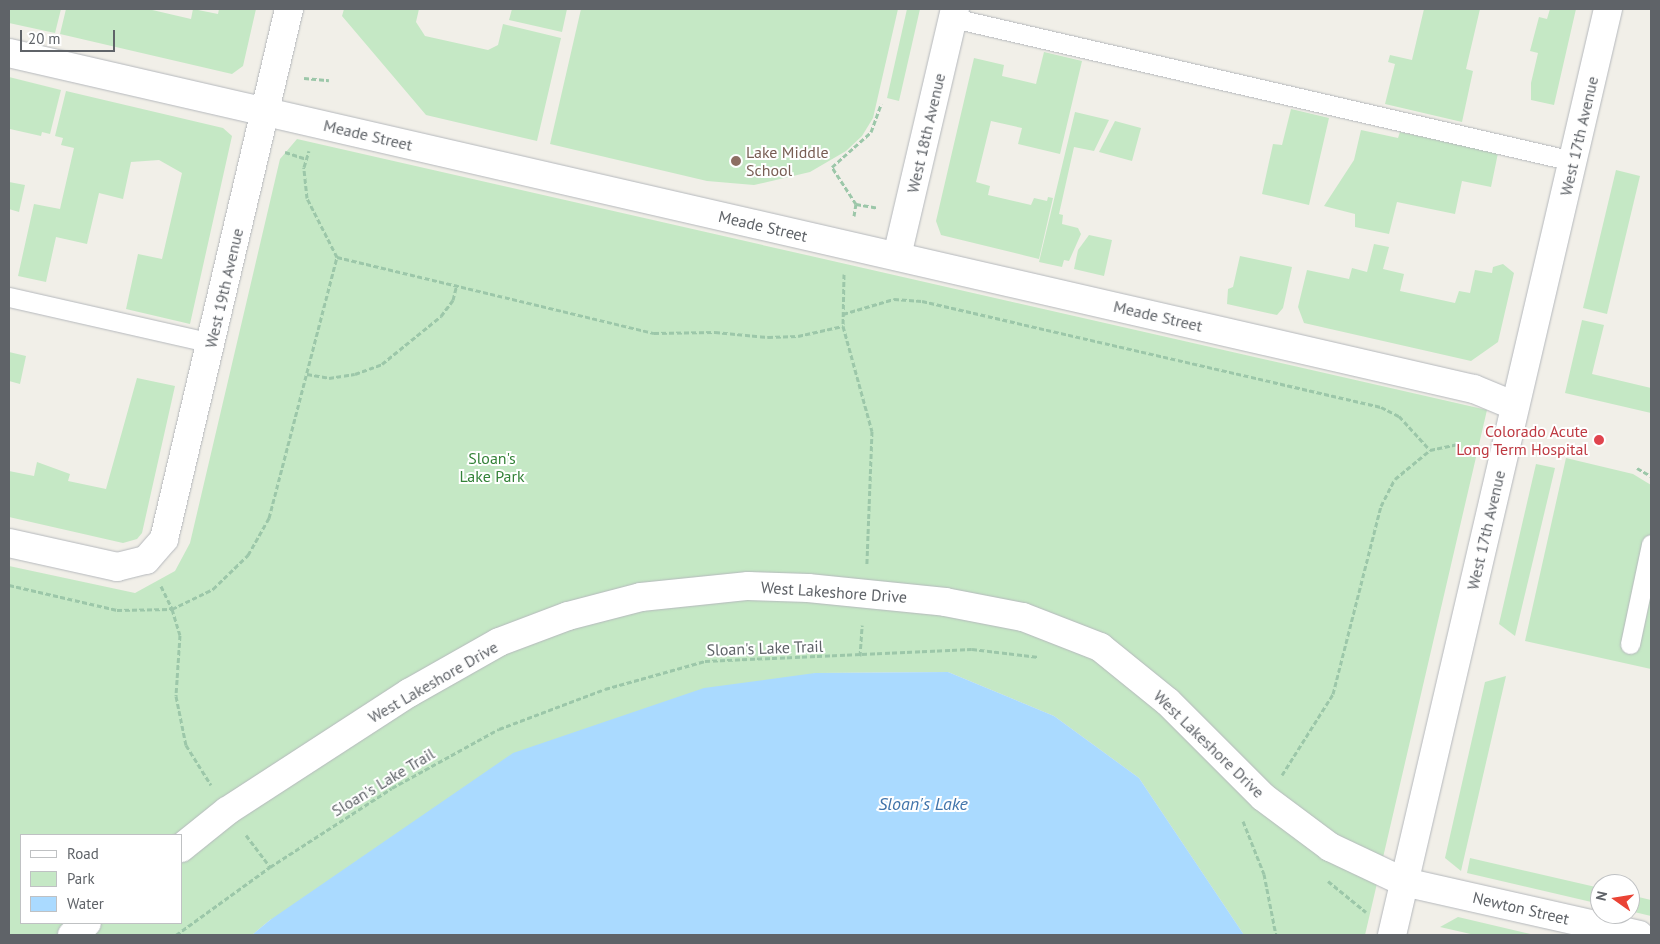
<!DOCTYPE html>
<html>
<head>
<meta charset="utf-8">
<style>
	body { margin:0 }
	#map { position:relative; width:1660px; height:944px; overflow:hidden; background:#f1efe8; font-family:"PT Sans",sans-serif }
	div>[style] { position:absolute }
	.green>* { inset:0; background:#c5e8c5 }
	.water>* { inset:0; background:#aadaff }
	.path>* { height:3px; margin-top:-1.5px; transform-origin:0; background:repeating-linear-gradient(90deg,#9cc7a9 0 5px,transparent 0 7.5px) }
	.roads { filter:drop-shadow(0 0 1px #b5b8bc) drop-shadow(0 0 1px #b5b8bc) }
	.lane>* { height:19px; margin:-9.5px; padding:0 9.5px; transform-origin:9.5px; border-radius:9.5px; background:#fff }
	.street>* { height:28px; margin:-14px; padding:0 14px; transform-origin:14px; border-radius:14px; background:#fff }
	.secondary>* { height:28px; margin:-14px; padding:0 14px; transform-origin:14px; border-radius:14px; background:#fff }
	.dots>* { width:14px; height:14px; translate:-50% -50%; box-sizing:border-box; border:2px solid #fff; border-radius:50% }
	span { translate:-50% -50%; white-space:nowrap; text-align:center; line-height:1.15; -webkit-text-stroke:4px #fff; paint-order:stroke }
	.street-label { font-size:16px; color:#5f6368 }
	.education-label { font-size:16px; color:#785e54 }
	.left { translate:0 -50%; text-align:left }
	.health-label { font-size:16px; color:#be3a42 }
	.right { translate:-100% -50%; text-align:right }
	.park-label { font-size:16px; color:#348238 }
	.water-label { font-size:18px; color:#4174aa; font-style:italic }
	.frame { position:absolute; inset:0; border:10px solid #5f6368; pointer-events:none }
	.legend { position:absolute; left:20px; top:834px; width:162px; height:90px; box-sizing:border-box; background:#fff; border:1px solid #bfc1c3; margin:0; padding:6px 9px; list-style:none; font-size:15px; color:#5f6368 }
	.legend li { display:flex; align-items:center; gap:10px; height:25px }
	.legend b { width:25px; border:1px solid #bfc1c3 }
	.north { position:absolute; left:1590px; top:874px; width:50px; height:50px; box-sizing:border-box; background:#fff; border:1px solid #bfc1c3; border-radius:50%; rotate:283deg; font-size:14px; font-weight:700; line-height:20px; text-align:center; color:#5f6368 }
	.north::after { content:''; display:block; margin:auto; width:18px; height:22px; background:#ea4335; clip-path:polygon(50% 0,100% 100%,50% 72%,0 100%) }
	.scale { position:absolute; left:20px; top:30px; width:95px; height:22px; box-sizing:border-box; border:2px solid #5f6368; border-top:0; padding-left:6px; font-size:15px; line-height:18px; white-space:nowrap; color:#5f6368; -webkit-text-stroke:4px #fff; paint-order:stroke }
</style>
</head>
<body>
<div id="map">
	<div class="green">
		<i style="clip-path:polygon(9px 9px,61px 9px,55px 33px,9px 23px)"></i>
		<i style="clip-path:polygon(66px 9px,148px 9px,191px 19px,193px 9px,218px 14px,219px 9px,256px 9px,243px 66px,232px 74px,60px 34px)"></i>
		<i style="clip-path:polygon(344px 9px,419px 9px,416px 22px,425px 36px,488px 50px,498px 45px,503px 24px,561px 38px,537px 141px,426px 115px,342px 16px)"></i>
		<i style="clip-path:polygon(512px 9px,567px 9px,562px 32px,509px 20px)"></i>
		<i style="clip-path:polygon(581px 9px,898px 9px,873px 118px,862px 136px,846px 151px,810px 172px,754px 185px,707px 181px,550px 144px)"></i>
		<i style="clip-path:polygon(907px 9px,920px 9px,899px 101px,887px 98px)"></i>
		<i style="clip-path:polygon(1424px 9px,1480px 9px,1466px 69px,1473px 71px,1462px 122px,1385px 104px,1395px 64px,1388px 62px,1390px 55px,1412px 60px)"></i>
		<i style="clip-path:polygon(1550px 9px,1576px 9px,1554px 105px,1531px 100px,1531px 83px,1538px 53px,1530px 51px,1539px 17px,1547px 19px)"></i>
		<i style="clip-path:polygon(1044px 52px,1082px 61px,1060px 154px,1018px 144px,1022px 128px,991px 121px,976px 182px,990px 186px,988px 195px,1031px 205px,1034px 198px,1047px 201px,1048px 197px,1053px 198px,1039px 259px,941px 235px,936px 221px,974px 58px,1004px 65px,1002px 76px,1036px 84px)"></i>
		<i style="clip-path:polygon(9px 77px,61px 90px,50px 134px,42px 132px,41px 136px,10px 129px,9px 135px)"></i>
		<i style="clip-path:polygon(66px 91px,223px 128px,232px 136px,190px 324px,126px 309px,138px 254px,162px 259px,182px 173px,159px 160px,131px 162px,123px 199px,99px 193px,87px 244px,56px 237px,46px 282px,18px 276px,34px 204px,60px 209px,74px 148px,61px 145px,63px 138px,55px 136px)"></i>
		<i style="clip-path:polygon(1291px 109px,1329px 118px,1309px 205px,1262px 194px,1273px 144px,1282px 145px)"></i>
		<i style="clip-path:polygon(1075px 112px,1109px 120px,1094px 151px,1074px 147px,1059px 214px,1063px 215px,1062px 224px,1078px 228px,1081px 234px,1069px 261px,1064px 260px,1062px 267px,1039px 262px)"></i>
		<i style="clip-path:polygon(1115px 121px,1141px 128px,1132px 161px,1099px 152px)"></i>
		<i style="clip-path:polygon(1361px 130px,1398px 138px,1400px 132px,1498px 153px,1491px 187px,1462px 181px,1455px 214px,1397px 202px,1389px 234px,1355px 227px,1355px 214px,1324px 206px,1354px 160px)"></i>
		<i style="clip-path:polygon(evenodd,297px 139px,1487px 410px,1365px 935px,1244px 935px,1139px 778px,1054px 716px,948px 672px,815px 673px,270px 920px,252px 935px,9px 935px,9px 566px,135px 593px,175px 571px,190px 543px,280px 159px,297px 139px,21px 835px,181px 835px,181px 923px,21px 923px,21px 835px)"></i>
		<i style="clip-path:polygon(1616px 170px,1640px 176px,1607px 314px,1583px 308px)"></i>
		<i style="clip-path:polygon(9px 182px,25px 185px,19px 212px,9px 209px)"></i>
		<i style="clip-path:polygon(1089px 235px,1112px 240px,1104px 276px,1074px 269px,1078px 250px)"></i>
		<i style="clip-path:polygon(1374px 244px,1389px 247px,1383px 269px,1404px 274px,1400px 291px,1455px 303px,1459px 291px,1470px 293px,1475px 270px,1492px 273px,1493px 267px,1503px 264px,1514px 273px,1498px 342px,1471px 361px,1304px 323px,1298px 307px,1307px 270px,1349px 279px,1352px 268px,1367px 272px)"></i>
		<i style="clip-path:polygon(1240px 256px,1292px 267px,1283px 308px,1277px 315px,1227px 304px,1228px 289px,1233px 287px)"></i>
		<i style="clip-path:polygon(1582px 320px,1604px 325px,1592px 374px,1651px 388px,1651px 413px,1565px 393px)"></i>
		<i style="clip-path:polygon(9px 352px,26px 356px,20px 384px,9px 381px)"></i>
		<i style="clip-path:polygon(137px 378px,175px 386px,142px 533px,137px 539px,123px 543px,9px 517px,9px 471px,34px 476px,37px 462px,70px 474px,68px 481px,106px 489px)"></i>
		<i style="clip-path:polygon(1566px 458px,1633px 474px,1651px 485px,1651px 669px,1525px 641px)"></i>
		<i style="clip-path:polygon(1536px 464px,1555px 468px,1515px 636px,1499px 624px)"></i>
		<i style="clip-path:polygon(1506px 676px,1461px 871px,1445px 858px,1485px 682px)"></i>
		<i style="clip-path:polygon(1470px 858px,1600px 888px,1600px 904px,1467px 873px)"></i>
		<i style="clip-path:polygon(1630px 895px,1651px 900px,1651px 916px,1630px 911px)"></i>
		<i style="clip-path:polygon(1458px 917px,1535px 935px,1475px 935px,1440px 927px)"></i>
	</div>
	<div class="water">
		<i style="clip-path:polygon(948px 672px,1054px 716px,1139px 778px,1244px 935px,252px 935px,270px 920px,513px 753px,704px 688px,815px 673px)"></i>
	</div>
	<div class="path">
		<i style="left:304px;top:78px;width:25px;rotate:5deg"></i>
		<i style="left:285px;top:152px;width:22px;rotate:18deg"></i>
		<i style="left:856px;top:204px;width:22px;rotate:10deg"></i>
		<i style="left:854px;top:216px;width:12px;rotate:-81deg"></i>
		<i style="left:856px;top:204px;width:44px;rotate:-123deg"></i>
		<i style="left:832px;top:167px;width:52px;rotate:-41.9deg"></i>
		<i style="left:871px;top:132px;width:30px;rotate:-70deg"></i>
		<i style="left:337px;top:257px;width:326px;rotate:13.5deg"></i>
		<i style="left:654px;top:333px;width:61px;rotate:-0.9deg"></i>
		<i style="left:715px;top:332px;width:53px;rotate:5.4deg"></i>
		<i style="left:768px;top:337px;width:30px;rotate:-2deg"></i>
		<i style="left:798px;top:336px;width:46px;rotate:-12.5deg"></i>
		<i style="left:844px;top:274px;width:52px;rotate:91.1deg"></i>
		<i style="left:843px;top:326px;width:109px;rotate:74.6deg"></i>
		<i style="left:872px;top:431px;width:133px;rotate:92.2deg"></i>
		<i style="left:843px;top:314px;width:53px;rotate:-16.4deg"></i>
		<i style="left:894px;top:299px;width:28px;rotate:4deg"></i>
		<i style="left:922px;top:301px;width:471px;rotate:13deg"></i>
		<i style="left:1381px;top:407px;width:20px;rotate:27deg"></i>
		<i style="left:1399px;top:416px;width:46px;rotate:47.6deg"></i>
		<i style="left:307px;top:374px;width:22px;rotate:10deg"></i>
		<i style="left:329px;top:378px;width:26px;rotate:-9deg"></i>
		<i style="left:355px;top:374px;width:29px;rotate:-20deg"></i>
		<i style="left:382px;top:364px;width:76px;rotate:-39.1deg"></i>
		<i style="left:441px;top:316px;width:20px;rotate:-53deg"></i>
		<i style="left:453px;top:300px;width:16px;rotate:-76deg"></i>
		<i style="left:1637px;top:468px;width:16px;rotate:30deg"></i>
		<i style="left:9px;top:585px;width:111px;rotate:13deg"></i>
		<i style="left:117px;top:610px;width:55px;rotate:-1deg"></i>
		<i style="left:172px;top:609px;width:46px;rotate:-26deg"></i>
		<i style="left:213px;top:589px;width:49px;rotate:-44.2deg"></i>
		<i style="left:248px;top:555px;width:43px;rotate:-60.4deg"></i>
		<i style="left:269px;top:518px;width:270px;rotate:-75.4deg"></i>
		<i style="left:337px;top:257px;width:66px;rotate:-117deg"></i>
		<i style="left:307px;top:198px;width:31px;rotate:-96deg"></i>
		<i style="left:304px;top:167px;width:17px;rotate:-73deg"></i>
		<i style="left:161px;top:586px;width:25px;rotate:64deg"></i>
		<i style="left:172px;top:609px;width:27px;rotate:73deg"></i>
		<i style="left:180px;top:635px;width:61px;rotate:93.8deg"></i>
		<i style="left:176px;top:696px;width:50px;rotate:78.5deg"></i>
		<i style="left:186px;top:745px;width:47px;rotate:58deg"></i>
		<i style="left:860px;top:656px;width:31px;rotate:-86deg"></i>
		<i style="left:1282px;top:775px;width:96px;rotate:-57.8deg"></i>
		<i style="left:1333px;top:694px;width:194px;rotate:-75.7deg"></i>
		<i style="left:1381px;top:506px;width:30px;rotate:-63deg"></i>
		<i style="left:1395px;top:479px;width:45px;rotate:-39.6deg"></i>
		<i style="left:1430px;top:450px;width:30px;rotate:-12deg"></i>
		<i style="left:1243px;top:821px;width:57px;rotate:68.4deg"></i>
		<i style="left:1264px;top:874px;width:62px;rotate:78.9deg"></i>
		<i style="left:246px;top:835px;width:40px;rotate:53deg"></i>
		<i style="left:1328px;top:881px;width:49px;rotate:39.2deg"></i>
		<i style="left:176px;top:935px;width:116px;rotate:-35.9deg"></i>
		<i style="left:270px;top:867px;width:145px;rotate:-32.9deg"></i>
		<i style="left:392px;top:788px;width:122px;rotate:-28.9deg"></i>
		<i style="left:499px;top:729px;width:113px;rotate:-20.7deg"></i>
		<i style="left:605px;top:689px;width:104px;rotate:-15.6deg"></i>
		<i style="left:705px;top:661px;width:267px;rotate:-2.6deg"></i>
		<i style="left:972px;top:649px;width:67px;rotate:6.8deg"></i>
	</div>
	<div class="roads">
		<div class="lane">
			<i style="left:953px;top:18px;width:636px;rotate:12.99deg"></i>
			<i style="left:9px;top:297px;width:207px;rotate:12.8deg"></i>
			<i style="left:1630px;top:644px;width:102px;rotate:-78.1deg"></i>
		</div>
		<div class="street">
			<i style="left:9px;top:53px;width:1503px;rotate:12.92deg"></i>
			<i style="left:1474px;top:389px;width:44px;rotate:22.5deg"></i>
			<i style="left:897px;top:256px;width:254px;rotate:-76.8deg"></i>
			<i style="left:9px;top:543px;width:111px;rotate:12.5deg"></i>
			<i style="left:117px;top:567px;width:30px;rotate:-14deg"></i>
			<i style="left:146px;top:560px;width:28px;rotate:-49deg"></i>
			<i style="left:164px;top:539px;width:545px;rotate:-76.73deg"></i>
			<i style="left:181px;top:848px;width:59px;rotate:-38.8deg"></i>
			<i style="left:227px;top:811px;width:217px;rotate:-33deg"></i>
			<i style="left:409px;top:693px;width:103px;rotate:-29.5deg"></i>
			<i style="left:499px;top:642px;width:74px;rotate:-20.6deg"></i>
			<i style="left:568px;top:616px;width:75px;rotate:-14.6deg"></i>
			<i style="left:641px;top:597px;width:108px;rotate:-5.9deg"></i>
			<i style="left:748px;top:586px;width:60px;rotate:1.9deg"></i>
			<i style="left:808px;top:588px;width:138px;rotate:5.8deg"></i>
			<i style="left:945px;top:602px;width:79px;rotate:10.9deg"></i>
			<i style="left:1023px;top:617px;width:83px;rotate:21.3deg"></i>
			<i style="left:1100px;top:647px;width:87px;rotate:39deg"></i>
			<i style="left:1168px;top:702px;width:134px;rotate:45deg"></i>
			<i style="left:1263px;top:797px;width:84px;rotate:36.7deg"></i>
			<i style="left:1330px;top:847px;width:82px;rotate:25.3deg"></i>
			<i style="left:1404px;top:882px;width:241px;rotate:12.7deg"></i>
			<i style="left:72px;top:935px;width:19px;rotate:-39deg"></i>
		</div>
		<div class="secondary">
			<i style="left:1392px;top:935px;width:951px;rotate:-76.87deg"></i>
		</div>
	</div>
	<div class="dots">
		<i style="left:736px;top:161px;background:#8d6e63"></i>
		<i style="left:1599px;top:440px;background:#e0444e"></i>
	</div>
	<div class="street-label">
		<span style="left:926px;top:133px;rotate:-77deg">West 18th Avenue</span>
		<span style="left:368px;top:135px;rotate:13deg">Meade Street</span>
		<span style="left:1579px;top:136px;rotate:-77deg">West 17th Avenue</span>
		<span style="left:763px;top:226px;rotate:13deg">Meade Street</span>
		<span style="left:224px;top:288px;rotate:-77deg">West 19th Avenue</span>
		<span style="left:1158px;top:316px;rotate:13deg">Meade Street</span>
		<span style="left:1486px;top:530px;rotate:-77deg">West 17th Avenue</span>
		<span style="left:834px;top:592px;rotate:4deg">West Lakeshore Drive</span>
		<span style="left:765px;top:648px;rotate:-2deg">Sloan's Lake Trail</span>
		<span style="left:433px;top:682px;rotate:-30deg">West Lakeshore Drive</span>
		<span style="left:1209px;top:744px;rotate:44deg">West Lakeshore Drive</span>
		<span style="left:383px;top:782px;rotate:-31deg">Sloan's Lake Trail</span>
		<span style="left:1521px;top:908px;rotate:13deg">Newton Street</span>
	</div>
	<div class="education-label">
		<span class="left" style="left:746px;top:161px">Lake Middle<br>School</span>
	</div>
	<div class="health-label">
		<span class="right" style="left:1588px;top:440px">Colorado Acute<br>Long Term Hospital</span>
	</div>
	<div class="park-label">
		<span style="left:492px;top:467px">Sloan's<br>Lake Park</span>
	</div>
	<div class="water-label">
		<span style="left:923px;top:804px">Sloan's Lake</span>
	</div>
	<div class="frame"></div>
	<ul class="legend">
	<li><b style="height:6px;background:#fff"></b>Road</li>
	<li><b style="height:14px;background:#c5e8c5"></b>Park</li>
	<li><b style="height:14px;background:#aadaff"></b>Water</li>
	</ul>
	<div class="north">N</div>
	<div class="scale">20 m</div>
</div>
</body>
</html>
